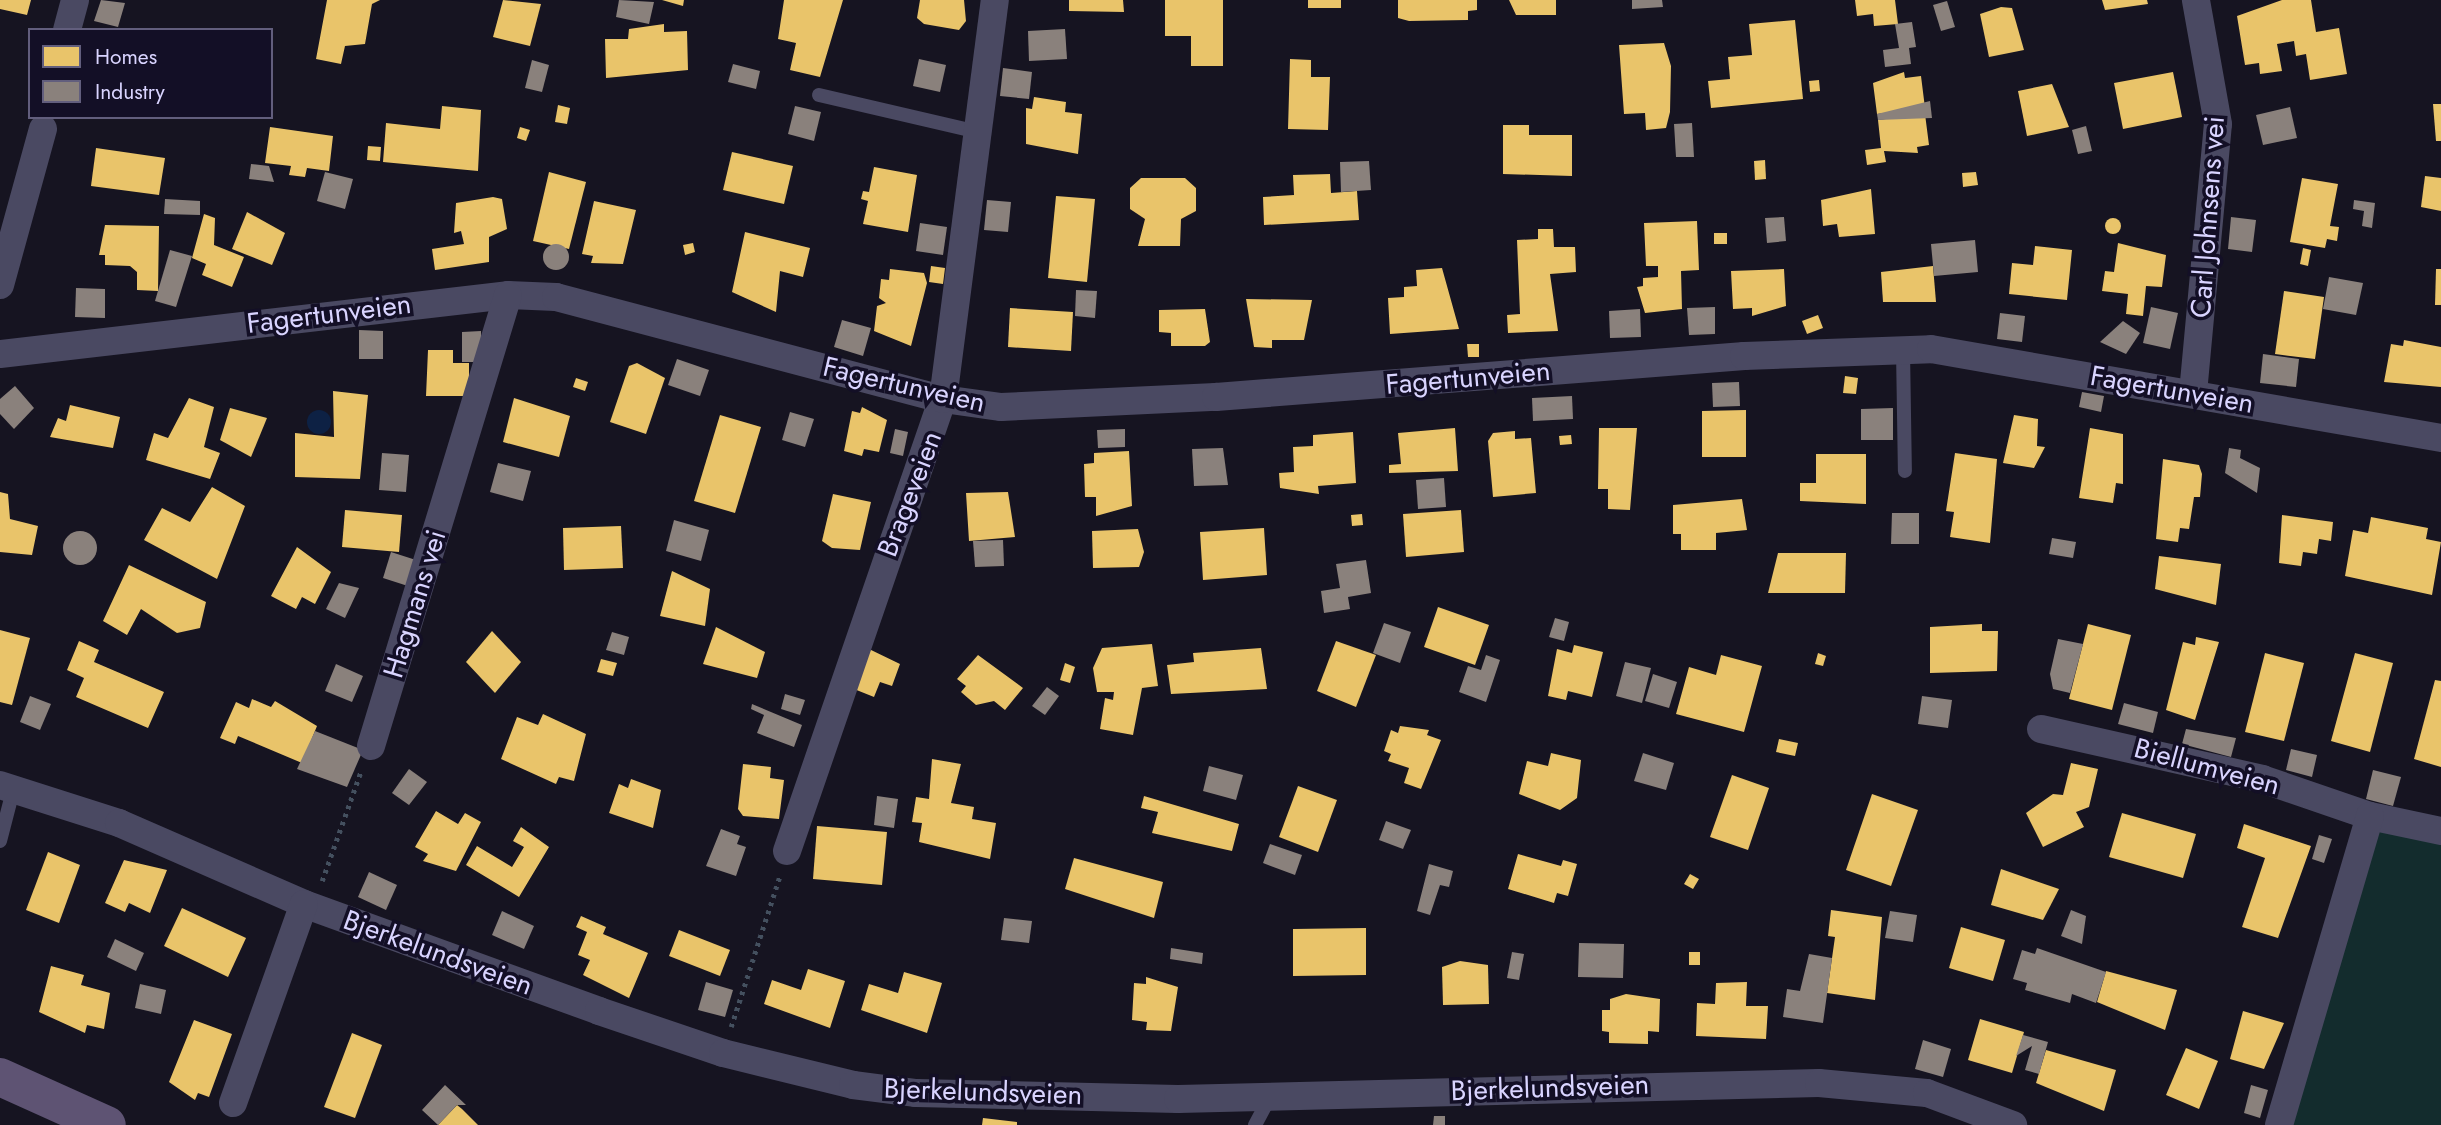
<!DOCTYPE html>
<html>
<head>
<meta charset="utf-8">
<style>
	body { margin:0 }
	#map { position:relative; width:2441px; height:1125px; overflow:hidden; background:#161421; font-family:Jost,sans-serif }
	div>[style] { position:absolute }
	.green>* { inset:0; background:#132c2d }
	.water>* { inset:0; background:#0d2144 }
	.round { border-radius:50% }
	.homes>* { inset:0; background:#e9c46a }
	.industry>* { inset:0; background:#8a817c }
	.path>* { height:4.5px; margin-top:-2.25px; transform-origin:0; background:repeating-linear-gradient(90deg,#44505f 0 3.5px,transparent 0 8.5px) }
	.lane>* { height:14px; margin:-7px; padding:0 7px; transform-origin:7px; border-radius:7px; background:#4a4962 }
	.street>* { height:28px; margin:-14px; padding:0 14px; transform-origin:14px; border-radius:14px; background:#4a4962 }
	.primary>* { height:38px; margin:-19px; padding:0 19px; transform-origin:19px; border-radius:19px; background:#5e5373 }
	span { translate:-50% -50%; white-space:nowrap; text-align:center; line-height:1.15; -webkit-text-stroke:7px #130f26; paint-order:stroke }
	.street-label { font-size:28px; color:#d9d4ff }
	.legend { position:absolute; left:28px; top:28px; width:245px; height:91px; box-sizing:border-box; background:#130f26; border:2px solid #625e7d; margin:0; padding:9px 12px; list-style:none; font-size:21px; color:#d9d4ff }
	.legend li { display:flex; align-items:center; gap:14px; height:35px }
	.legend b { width:35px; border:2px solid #625e7d }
</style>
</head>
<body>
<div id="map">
	<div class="green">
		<i style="clip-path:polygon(2382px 817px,2441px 834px,2441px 1125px,2292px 1125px)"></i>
	</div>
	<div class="water">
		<i class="round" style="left:307px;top:410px;width:24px;height:24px"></i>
	</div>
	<div class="homes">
		<i style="clip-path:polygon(0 0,31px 0,27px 15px,0 9px)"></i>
		<i style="clip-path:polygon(327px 0,380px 0,372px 4px,365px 44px,345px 46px,341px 64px,316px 59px)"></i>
		<i style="clip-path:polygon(503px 0,541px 4px,530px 46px,493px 37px)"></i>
		<i style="clip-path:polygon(662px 0,684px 0,683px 6px)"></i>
		<i style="clip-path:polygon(784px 0,843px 0,820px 77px,790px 70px,796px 43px,778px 39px)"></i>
		<i style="clip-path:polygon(920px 0,964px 0,966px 21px,959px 30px,924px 24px,917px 18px)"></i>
		<i style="clip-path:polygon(1069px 0,1123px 0,1124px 12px,1069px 11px)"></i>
		<i style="clip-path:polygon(1165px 0,1223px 0,1223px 66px,1191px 66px,1191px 36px,1165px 36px)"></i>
		<i style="clip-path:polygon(1308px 0,1341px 0,1341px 8px,1308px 8px)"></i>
		<i style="clip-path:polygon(1398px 0,1477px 0,1477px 10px,1468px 11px,1468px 20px,1409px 21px,1398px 18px)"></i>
		<i style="clip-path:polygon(1509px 0,1556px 0,1556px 15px,1516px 15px)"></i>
		<i style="clip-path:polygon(1855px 0,1895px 0,1898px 24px,1874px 26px,1873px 14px,1857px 16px)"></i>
		<i style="clip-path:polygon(2102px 0,2147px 0,2148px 4px,2105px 10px)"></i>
		<i style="clip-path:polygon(2282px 0,2311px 0,2316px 32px,2339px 28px,2347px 74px,2310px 80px,2306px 54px,2296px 56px,2294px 41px,2277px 44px,2282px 71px,2260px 74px,2259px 63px,2245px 65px,2237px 16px)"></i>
		<i style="clip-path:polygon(2001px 7px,2012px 8px,2024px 50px,1989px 57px,1980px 14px)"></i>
		<i style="clip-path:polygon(1795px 20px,1803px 99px,1711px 108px,1708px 81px,1730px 79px,1728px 57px,1752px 55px,1749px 24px)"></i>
		<i style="clip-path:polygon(664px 24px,664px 32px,687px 31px,688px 70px,606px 78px,605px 39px,628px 39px,629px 29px)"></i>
		<i style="clip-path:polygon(1664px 43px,1671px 66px,1670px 112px,1666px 128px,1646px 130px,1645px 113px,1624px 114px,1619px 45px)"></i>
		<i style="clip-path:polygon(1290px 59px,1311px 60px,1311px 77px,1330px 77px,1328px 130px,1288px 129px)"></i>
		<i style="clip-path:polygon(1904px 72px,1905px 78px,1921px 76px,1925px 108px,1877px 114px,1873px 83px)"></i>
		<i style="clip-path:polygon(2173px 72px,2182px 117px,2123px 129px,2114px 83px)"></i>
		<i style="clip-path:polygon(1819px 80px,1820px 91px,1810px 92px,1809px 81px)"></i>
		<i style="clip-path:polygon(2052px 84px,2069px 127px,2027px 136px,2018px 91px)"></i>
		<i style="clip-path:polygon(1034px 97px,1066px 102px,1065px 112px,1082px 114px,1078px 154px,1026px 144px,1026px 108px,1032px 109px)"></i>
		<i style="clip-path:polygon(2433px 104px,2441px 104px,2441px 141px,2436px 141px)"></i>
		<i style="clip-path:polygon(558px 105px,570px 108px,567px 124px,555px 122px)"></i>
		<i style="clip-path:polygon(442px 106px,481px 110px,478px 171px,383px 162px,386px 123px,440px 129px)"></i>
		<i style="clip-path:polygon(1925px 114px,1929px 145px,1917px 147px,1918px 153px,1884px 151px,1886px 162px,1867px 165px,1865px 150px,1881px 148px,1878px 120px)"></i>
		<i style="clip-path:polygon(1503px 125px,1529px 125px,1529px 135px,1572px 135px,1572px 176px,1503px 174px)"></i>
		<i style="clip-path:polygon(270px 127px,333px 136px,329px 171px,307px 168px,305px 177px,289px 175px,291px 166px,265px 163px)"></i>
		<i style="clip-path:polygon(520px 127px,530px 130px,526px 141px,517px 138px)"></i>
		<i style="clip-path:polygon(368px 146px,381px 147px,380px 161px,367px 160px)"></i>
		<i style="clip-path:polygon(96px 148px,165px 158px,159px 195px,91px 186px)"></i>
		<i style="clip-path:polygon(732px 152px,793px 166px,784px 204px,723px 190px)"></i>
		<i style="clip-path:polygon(1765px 160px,1766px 179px,1755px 180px,1754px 161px)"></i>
		<i style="clip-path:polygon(874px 167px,917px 175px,908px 232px,863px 224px,868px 201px,861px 199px,863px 191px,869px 192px)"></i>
		<i style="clip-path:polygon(549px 172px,586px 182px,569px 249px,533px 241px)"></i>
		<i style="clip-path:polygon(1976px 172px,1978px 185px,1963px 187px,1962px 173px)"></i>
		<i style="clip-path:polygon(1330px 174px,1331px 193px,1357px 191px,1359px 220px,1264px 225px,1263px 197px,1294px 195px,1293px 175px)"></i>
		<i style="clip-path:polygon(2425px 176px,2441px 178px,2441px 211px,2421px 207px)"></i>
		<i style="clip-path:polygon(1141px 178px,1185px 178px,1196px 188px,1196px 211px,1181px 219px,1180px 246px,1138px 246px,1145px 219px,1130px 209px,1130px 188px)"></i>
		<i style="clip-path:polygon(2302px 178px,2338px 184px,2330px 226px,2339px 227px,2337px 241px,2327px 239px,2325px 248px,2290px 242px)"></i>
		<i style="clip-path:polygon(1871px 189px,1875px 234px,1839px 237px,1837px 224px,1823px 226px,1821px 200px)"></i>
		<i style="clip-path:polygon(1056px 196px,1095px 199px,1087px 282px,1048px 278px)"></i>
		<i style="clip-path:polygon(493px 197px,502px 199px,507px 229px,489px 237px,489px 262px,435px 270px,432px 249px,464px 244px,461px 231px,454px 233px,456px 203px)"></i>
		<i style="clip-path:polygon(594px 201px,636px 210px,623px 264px,591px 263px,593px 256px,582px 254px)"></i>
		<i style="clip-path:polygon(247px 212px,285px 233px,272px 265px,232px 249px)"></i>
		<i style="clip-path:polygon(204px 214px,215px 218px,214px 245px,244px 257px,232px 287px,202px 275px,206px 264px,192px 258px)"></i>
		<i class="round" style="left:2105px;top:218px;width:16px;height:16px"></i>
		<i style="clip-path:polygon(1697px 221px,1699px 270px,1681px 271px,1682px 309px,1645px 313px,1637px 287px,1643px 286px,1643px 278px,1658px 277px,1658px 266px,1646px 266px,1644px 223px)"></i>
		<i style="clip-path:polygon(105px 225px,159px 226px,158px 291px,137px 290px,137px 272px,130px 266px,105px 265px,105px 255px,99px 255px)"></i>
		<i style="clip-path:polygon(1538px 229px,1553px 229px,1554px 247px,1575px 247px,1576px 272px,1550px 274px,1558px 331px,1508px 333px,1507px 315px,1520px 314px,1517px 240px,1538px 239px)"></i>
		<i style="clip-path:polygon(745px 232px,810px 248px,803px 277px,780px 271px,776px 312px,732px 292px)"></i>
		<i style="clip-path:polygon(1714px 233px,1727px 233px,1727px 244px,1714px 244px)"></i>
		<i style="clip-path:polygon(693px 243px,695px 252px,685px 255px,683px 245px)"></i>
		<i style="clip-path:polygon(2118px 243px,2166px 255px,2162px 287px,2146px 286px,2143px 316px,2126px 314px,2128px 294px,2102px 291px,2105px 271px,2114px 272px)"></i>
		<i style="clip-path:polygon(2035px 246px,2072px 250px,2067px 300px,2009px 294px,2012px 263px,2033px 265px)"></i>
		<i style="clip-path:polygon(2303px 248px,2311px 250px,2308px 266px,2300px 264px)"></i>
		<i style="clip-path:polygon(931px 266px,945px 268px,943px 284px,929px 282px)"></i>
		<i style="clip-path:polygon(1933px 266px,1936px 302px,1883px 302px,1881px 272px)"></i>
		<i style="clip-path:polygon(1442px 268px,1459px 329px,1390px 334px,1388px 298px,1404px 297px,1404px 287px,1417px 286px,1416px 270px)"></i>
		<i style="clip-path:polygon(890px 269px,924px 273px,927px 283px,911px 346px,874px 331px,877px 306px,886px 303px,879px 298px,881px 279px,889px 280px)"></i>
		<i style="clip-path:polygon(1784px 269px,1786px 306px,1752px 316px,1752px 308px,1733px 309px,1731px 271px)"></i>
		<i style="clip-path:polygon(2436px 269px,2441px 269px,2441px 305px,2435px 305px)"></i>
		<i style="clip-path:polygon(2284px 291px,2324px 297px,2315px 359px,2275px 354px)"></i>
		<i style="clip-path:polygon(1246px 299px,1312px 300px,1304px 340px,1272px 340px,1272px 348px,1254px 347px)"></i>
		<i style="clip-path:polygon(1010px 308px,1073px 312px,1071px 351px,1008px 347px)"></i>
		<i style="clip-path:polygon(1205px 309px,1210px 342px,1205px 346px,1171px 346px,1171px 333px,1159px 332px,1159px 310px)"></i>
		<i style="clip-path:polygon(1818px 315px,1823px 328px,1807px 334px,1802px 321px)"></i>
		<i style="clip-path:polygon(2404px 340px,2441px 347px,2441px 387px,2384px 382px,2391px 344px,2403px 346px)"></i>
		<i style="clip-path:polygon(1467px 344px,1479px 344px,1479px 357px,1468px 357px)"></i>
		<i style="clip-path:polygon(428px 350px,453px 350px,453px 363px,469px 363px,469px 396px,426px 396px)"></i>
		<i style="clip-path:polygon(637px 363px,665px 378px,646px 434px,610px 422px,629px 366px)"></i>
		<i style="clip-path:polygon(1845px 376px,1858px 378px,1856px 394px,1843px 393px)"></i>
		<i style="clip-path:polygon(576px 378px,588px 382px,585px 391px,573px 387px)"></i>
		<i style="clip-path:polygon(333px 391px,368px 395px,360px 479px,295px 477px,295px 433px,334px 437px)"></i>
		<i style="clip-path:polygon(189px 398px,214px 407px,204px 447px,220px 453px,210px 479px,146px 460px,154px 433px,168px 438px)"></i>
		<i style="clip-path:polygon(514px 398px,570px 416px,559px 457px,503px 442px)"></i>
		<i style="clip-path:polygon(70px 405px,120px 417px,113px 448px,50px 437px,58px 418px,66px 421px)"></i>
		<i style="clip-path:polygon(862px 407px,887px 420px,879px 452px,864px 449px,862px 456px,844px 451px,852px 411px,860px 413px)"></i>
		<i style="clip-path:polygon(230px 408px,267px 418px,251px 457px,220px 440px)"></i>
		<i style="clip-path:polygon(1746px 410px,1746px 457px,1702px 457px,1702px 411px)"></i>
		<i style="clip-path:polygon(720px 415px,761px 427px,735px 513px,694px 501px)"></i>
		<i style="clip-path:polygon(2014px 415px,2038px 419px,2037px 446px,2045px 447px,2034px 468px,2003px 463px)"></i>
		<i style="clip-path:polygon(1455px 428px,1458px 471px,1389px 473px,1389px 465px,1401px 464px,1398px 433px)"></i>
		<i style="clip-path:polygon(1599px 428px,1637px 428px,1630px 510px,1608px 509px,1608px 489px,1598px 489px)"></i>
		<i style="clip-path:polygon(2090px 428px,2123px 434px,2123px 484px,2116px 483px,2113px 503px,2079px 498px)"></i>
		<i style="clip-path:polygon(1515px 431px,1515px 439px,1531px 438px,1536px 493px,1493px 497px,1488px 441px,1493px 433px)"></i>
		<i style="clip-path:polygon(1353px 432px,1356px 483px,1318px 486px,1319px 494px,1280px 488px,1279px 473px,1294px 472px,1293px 447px,1313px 446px,1313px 435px)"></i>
		<i style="clip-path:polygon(1571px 435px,1572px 444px,1560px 445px,1559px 436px)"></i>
		<i style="clip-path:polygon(1129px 451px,1132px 506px,1096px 516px,1096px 497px,1085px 497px,1084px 464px,1094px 463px,1094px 453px)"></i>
		<i style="clip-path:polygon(1955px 453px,1997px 459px,1990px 543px,1950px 537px,1954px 512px,1946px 511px)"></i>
		<i style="clip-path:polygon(1816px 454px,1866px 454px,1866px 504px,1800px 501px,1800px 483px,1816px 483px)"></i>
		<i style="clip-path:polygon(2163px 459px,2199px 465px,2202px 474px,2200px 497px,2194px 497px,2189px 529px,2180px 528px,2178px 542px,2156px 539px)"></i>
		<i style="clip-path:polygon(212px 487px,245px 506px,217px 579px,144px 540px,162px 508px,190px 522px)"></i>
		<i style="clip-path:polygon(0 492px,8px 494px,10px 519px,38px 526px,32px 555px,0 552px)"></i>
		<i style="clip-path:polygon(1008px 492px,1015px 537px,969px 541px,966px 493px)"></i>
		<i style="clip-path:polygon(833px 494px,871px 502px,860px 550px,832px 548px,822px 541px)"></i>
		<i style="clip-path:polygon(1742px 499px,1747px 530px,1716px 533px,1716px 550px,1681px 550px,1681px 534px,1673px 534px,1673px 505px)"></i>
		<i style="clip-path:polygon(345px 510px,402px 515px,399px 552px,342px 547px)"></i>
		<i style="clip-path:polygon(1461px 510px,1464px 552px,1406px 557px,1403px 514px)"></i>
		<i style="clip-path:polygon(1362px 514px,1363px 525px,1352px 526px,1351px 515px)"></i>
		<i style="clip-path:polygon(2282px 515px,2333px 522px,2331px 541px,2319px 539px,2317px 554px,2303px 552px,2301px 566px,2279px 563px)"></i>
		<i style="clip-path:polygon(2371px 517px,2428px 528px,2426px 539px,2441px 542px,2432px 595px,2345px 576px,2353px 530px,2368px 533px)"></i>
		<i style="clip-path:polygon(621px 526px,623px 568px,564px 570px,563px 528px)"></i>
		<i style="clip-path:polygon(1264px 528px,1267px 575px,1203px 580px,1200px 532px)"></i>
		<i style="clip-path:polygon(1138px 529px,1144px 552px,1139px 567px,1093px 568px,1092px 531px)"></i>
		<i style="clip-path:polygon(297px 547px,331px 572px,315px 604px,302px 597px,296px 609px,271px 596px)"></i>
		<i style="clip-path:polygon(1778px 553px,1846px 553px,1845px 593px,1768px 593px)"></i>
		<i style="clip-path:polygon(2159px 556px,2221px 564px,2216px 605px,2155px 589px)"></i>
		<i style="clip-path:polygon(129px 565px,206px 602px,200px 628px,177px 633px,141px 609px,127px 635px,103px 621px)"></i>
		<i style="clip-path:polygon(672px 571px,710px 589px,705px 626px,660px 616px)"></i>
		<i style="clip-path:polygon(1438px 607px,1489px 625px,1475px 665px,1424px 647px)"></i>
		<i style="clip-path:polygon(1982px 624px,1982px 631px,1998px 631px,1997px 671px,1930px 673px,1930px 627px)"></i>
		<i style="clip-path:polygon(2088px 624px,2131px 635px,2112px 710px,2069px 699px)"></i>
		<i style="clip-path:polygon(716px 627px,765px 652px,757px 678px,703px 664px)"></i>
		<i style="clip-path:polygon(0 630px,30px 638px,12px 705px,0 702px)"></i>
		<i style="clip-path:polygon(492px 631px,521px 662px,495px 693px,466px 662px)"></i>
		<i style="clip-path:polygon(2196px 637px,2219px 642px,2195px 720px,2166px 710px,2183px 642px,2195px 645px)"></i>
		<i style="clip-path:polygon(79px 641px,99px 650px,94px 662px,164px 692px,148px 728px,76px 697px,84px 678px,67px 670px)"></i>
		<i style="clip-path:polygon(1336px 641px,1376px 655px,1356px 707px,1317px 691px)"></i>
		<i style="clip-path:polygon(1152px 644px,1158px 686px,1142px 688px,1133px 735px,1100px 729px,1105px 698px,1113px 700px,1114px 692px,1097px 692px,1093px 668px,1102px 648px)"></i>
		<i style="clip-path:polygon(1574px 645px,1603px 652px,1592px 697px,1568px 691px,1566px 700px,1548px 696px,1557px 649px,1572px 653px)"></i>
		<i style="clip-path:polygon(1261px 648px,1267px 689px,1171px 694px,1167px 665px,1194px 662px,1193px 653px)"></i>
		<i style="clip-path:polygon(869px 649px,900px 664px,892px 686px,880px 682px,874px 697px,854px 689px)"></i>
		<i style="clip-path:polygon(1818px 653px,1826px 656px,1823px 666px,1815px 664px)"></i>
		<i style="clip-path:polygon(2265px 653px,2304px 663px,2284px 741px,2245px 732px)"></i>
		<i style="clip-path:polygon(2355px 653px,2393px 663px,2370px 752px,2331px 741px)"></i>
		<i style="clip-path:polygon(978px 655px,1023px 688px,1005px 710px,994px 701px,976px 705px,961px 692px,966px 686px,957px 679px)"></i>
		<i style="clip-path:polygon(1721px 655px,1762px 666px,1744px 732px,1676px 714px,1689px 667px,1716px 675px)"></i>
		<i style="clip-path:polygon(601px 659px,617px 663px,613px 676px,597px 672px)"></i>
		<i style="clip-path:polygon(1065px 663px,1075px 667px,1070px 683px,1060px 680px)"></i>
		<i style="clip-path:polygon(2435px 680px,2441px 681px,2441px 767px,2414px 759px)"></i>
		<i style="clip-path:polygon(252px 699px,271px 707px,275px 701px,317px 726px,302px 763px,238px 736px,235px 744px,220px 738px,236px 702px,249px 708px)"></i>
		<i style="clip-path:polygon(543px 714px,586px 734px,574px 781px,559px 777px,556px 784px,501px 759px,517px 717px,538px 725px)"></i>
		<i style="clip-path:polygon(1400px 726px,1429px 730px,1427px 735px,1441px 740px,1421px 789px,1404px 783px,1409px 768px,1388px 761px,1391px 754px,1384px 751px,1391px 730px,1398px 733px)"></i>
		<i style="clip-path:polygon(1779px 739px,1798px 743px,1795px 756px,1776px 752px)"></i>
		<i style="clip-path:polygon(1551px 753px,1581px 760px,1577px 798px,1560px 810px,1519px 794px,1527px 761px,1548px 766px)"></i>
		<i style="clip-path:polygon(932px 759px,961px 764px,951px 803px,974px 807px,972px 819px,996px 823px,990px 859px,919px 842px,922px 823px,912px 822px,916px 797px,929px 799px)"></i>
		<i style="clip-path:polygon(2071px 763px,2098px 769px,2089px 807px,2076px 812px,2084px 827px,2043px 847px,2026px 813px,2053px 794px,2063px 795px)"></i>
		<i style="clip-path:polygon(743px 764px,771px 767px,770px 778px,784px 780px,779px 819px,743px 816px,738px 809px)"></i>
		<i style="clip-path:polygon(1732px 775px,1769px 788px,1748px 850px,1710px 837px)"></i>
		<i style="clip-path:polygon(631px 779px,661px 790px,653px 828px,609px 813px,619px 784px,628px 788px)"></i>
		<i style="clip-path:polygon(1298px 786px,1337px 800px,1318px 852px,1279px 837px)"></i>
		<i style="clip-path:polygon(1872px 794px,1918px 810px,1891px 886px,1846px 870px)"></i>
		<i style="clip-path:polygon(1144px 796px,1239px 824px,1232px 851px,1152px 833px,1158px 812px,1141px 808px)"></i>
		<i style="clip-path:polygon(436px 811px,458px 824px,465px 813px,481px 822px,456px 871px,423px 861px,428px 854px,415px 847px)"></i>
		<i style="clip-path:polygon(2122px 813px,2196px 834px,2183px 878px,2109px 857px)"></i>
		<i style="clip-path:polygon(2244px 824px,2311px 846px,2278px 938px,2242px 927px,2265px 858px,2237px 848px)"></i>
		<i style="clip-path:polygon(817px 826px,887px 832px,882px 885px,813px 879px)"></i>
		<i style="clip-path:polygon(521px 827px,549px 847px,519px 897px,466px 865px,477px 846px,512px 867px,524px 847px,513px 841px)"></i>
		<i style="clip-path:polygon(48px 852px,80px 865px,59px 923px,26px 910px)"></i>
		<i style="clip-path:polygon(1518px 854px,1561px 866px,1563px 860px,1577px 864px,1568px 896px,1557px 893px,1554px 903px,1508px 889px)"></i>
		<i style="clip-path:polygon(1074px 858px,1163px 882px,1154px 918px,1065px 889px)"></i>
		<i style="clip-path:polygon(124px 860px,167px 870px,150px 913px,129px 903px,125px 912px,105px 903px)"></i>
		<i style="clip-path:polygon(2001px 869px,2059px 889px,2043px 920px,1991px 905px)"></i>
		<i style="clip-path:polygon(1690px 874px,1699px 879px,1693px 889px,1684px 884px)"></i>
		<i style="clip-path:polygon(182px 908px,246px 938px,228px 977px,164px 946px)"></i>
		<i style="clip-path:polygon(1831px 910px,1882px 917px,1875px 1000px,1827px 993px,1835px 937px,1828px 936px)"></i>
		<i style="clip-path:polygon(581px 916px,606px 927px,603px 934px,648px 953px,629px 998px,583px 975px,590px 960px,578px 955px,587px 932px,576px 927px)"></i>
		<i style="clip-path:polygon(1961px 927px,2005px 940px,1993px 981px,1949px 968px)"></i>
		<i style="clip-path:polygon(1366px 928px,1366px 975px,1293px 976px,1293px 929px)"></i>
		<i style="clip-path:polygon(679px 930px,730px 950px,720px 976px,669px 956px)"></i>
		<i style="clip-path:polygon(1689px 952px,1700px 952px,1700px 965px,1689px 965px)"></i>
		<i style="clip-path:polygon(1460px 961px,1488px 965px,1489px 1004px,1443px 1005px,1442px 967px)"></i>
		<i style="clip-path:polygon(51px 966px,84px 975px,81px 985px,110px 993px,104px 1029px,87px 1025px,85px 1033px,39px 1012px)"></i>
		<i style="clip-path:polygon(808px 969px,845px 981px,830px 1028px,764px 1004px,772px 980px,801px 990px)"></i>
		<i style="clip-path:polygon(2106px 971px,2177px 990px,2165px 1030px,2097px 1002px)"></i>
		<i style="clip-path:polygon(904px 972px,942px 983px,927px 1033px,861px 1010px,869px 984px,898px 993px)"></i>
		<i style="clip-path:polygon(1146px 977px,1178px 987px,1171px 1031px,1146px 1030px,1147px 1022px,1132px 1020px,1134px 983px,1146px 984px)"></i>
		<i style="clip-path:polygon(1747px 982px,1746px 1006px,1768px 1006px,1766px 1039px,1696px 1036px,1697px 1003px,1715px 1004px,1716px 983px)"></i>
		<i style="clip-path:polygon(1626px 994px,1660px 999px,1659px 1032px,1648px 1031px,1648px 1044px,1609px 1043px,1609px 1032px,1602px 1031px,1602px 1010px,1610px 1010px,1610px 999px)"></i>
		<i style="clip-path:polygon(2243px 1011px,2284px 1023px,2264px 1069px,2230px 1059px)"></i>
		<i style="clip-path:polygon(1980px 1019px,2024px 1032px,2012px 1073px,1968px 1060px)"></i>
		<i style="clip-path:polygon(194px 1020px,232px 1034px,209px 1097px,198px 1093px,195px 1100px,169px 1082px)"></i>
		<i style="clip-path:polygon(352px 1033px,382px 1045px,355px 1118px,324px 1107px)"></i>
		<i style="clip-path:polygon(2186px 1048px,2218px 1061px,2199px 1109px,2166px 1095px)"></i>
		<i style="clip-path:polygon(2046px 1050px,2116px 1070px,2104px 1111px,2036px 1083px)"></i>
		<i style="clip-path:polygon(457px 1105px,462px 1109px,478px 1125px,438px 1125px)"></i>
		<i style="clip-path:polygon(983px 1118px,1017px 1122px,1017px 1125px,982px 1125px)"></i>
	</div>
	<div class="industry">
		<i style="clip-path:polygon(101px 0,125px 3px,118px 27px,94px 21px)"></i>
		<i style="clip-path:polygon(619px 0,654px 2px,649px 24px,616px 17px)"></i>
		<i style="clip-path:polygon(1632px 0,1662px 0,1663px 7px,1632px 9px)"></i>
		<i style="clip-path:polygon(1947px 1px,1955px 27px,1941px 31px,1933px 5px)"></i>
		<i style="clip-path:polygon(1912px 22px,1916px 47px,1909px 48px,1911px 64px,1885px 67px,1883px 50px,1899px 48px,1895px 24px)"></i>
		<i style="clip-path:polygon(1065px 29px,1067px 59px,1029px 61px,1028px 31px)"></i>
		<i style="clip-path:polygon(919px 59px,946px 65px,940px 92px,913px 86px)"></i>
		<i style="clip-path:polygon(532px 60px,549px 65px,542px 92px,525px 88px)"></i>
		<i style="clip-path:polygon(733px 64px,760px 71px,756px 89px,728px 82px)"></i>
		<i style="clip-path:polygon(1003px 68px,1032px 72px,1029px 99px,1000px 96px)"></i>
		<i style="clip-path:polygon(1930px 101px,1932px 118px,1878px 120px,1877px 114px)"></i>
		<i style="clip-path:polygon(795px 106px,821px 112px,814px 141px,788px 134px)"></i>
		<i style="clip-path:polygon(2290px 107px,2297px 138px,2263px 145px,2256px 115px)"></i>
		<i style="clip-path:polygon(1692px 123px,1694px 157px,1676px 157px,1674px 124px)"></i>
		<i style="clip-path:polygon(2086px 126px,2092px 151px,2078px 154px,2072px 130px)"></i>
		<i style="clip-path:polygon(1369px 161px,1371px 190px,1341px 192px,1340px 162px)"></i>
		<i style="clip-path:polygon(251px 164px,269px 166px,274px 182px,249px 179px)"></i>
		<i style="clip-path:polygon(325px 172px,353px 179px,345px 209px,317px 201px)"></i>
		<i style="clip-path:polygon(165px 199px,200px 201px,200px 215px,164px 214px)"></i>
		<i style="clip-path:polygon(987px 200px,1011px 202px,1008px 232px,984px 230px)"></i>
		<i style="clip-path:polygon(2354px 200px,2375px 203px,2372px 228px,2362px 226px,2364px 211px,2353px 209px)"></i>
		<i style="clip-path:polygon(1784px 217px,1786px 241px,1767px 243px,1765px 218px)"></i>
		<i style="clip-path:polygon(2231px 217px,2256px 220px,2252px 252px,2228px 249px)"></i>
		<i style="clip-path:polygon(920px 223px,947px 227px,943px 255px,916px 251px)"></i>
		<i style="clip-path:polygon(1975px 240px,1978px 272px,1934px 276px,1931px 244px)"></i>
		<i class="round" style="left:543px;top:244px;width:26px;height:26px"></i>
		<i style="clip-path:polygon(170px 250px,192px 256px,176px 307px,155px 301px)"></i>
		<i style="clip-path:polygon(2329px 277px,2363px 283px,2356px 315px,2323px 309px)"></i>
		<i style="clip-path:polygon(76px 288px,105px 289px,105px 318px,75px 317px)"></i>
		<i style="clip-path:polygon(1076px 290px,1097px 291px,1095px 318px,1075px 316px)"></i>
		<i style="clip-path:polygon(1715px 307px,1715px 334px,1689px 335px,1687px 308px)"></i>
		<i style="clip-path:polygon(2151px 307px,2178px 313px,2170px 349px,2143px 343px)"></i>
		<i style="clip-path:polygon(1640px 309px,1641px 337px,1610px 338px,1609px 311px)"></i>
		<i style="clip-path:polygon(2000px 313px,2025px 316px,2022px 342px,1997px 339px)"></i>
		<i style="clip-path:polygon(842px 320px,871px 328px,863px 356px,834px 347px)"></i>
		<i style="clip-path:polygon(2123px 321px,2140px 333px,2126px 354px,2100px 342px)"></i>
		<i style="clip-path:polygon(359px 330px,383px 331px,383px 359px,359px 359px)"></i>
		<i style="clip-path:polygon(481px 331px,481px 362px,462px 362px,462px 332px)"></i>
		<i style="clip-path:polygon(2263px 354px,2299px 359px,2296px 387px,2260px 383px)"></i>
		<i style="clip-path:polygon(677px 359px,709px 370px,700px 396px,668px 385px)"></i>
		<i style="clip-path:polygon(1739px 382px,1740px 406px,1713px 407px,1712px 383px)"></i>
		<i style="clip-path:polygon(15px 386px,34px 408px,14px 429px,0 414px,0 399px)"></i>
		<i style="clip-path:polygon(2082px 392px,2104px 396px,2101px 412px,2079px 407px)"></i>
		<i style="clip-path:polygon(1572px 396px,1573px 419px,1533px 421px,1532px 398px)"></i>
		<i style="clip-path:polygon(1893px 408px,1893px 440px,1861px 440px,1861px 409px)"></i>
		<i style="clip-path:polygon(790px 412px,814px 419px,805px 447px,782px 440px)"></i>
		<i style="clip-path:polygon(895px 429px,908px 432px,903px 456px,890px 453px)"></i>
		<i style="clip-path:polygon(1125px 429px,1125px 447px,1098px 448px,1097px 430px)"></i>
		<i style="clip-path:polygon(1223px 448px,1228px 485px,1194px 486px,1192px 449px)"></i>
		<i style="clip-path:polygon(2229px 448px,2241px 450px,2240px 458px,2260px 468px,2257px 493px,2225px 473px)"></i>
		<i style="clip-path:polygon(382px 453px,409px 455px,406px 492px,379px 490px)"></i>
		<i style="clip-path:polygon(498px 463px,531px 471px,523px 501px,490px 492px)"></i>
		<i style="clip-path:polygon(1444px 478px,1446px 507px,1418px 509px,1416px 480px)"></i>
		<i style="clip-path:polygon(1892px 513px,1919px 513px,1919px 544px,1891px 544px)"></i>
		<i style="clip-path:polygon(674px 520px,709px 530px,701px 561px,666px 551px)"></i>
		<i class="round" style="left:63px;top:531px;width:34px;height:34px"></i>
		<i style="clip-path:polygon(2052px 538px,2076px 542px,2073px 558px,2049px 554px)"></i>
		<i style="clip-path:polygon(1003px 540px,1004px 566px,975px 567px,973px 541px)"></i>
		<i style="clip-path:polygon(391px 552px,419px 561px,411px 587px,383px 578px)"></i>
		<i style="clip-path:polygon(1366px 560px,1371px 593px,1348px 597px,1350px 609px,1324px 613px,1321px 591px,1340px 588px,1336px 564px)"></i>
		<i style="clip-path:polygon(339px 583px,359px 588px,345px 618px,326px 609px)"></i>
		<i style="clip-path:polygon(1555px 618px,1569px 622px,1564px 641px,1549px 637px)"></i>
		<i style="clip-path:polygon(1384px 623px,1411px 632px,1400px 663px,1373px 653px)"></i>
		<i style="clip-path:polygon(612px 632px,629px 637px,624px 655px,606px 650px)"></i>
		<i style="clip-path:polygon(2058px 639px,2083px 644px,2070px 693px,2053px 689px,2050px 674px)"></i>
		<i style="clip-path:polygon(1486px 655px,1500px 660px,1486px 702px,1459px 692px,1468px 666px,1481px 670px)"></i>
		<i style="clip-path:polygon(1625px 662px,1651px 668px,1642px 703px,1616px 696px)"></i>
		<i style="clip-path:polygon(336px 664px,363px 676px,352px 702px,325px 691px)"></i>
		<i style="clip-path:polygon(1653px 674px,1677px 682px,1669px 708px,1645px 701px)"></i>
		<i style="clip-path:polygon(1047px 687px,1059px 696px,1045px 715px,1032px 706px)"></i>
		<i style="clip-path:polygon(785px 694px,805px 700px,800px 715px,781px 709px)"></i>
		<i style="clip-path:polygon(30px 696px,51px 704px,40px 730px,20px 722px)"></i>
		<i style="clip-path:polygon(1922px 696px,1952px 700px,1948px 728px,1918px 724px)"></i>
		<i style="clip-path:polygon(2124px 703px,2158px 712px,2153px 733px,2118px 724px)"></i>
		<i style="clip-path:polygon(752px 704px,802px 725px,794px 747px,757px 733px,764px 715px,751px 709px)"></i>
		<i style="clip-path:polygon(2186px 729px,2236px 738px,2231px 757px,2182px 744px)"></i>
		<i style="clip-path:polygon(315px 731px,363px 750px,347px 787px,297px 769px)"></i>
		<i style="clip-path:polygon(2291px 749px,2317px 755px,2312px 777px,2286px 770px)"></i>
		<i style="clip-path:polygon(1643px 753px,1674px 763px,1666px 790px,1634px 781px)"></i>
		<i style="clip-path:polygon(1209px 766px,1243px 775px,1236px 800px,1203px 791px)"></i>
		<i style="clip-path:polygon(409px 769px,427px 782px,409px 805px,392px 793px)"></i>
		<i style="clip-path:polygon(2373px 770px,2401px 777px,2393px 806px,2366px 799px)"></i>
		<i style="clip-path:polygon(877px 796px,898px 799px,894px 828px,874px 825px)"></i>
		<i style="clip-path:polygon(1386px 821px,1411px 830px,1403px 849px,1379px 840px)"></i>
		<i style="clip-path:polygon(721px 829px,740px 836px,737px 844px,746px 847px,736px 876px,706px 866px)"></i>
		<i style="clip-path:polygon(2319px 835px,2332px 839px,2324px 863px,2312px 859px)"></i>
		<i style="clip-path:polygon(1270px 844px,1302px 855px,1295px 875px,1263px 863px)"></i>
		<i style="clip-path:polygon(1429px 864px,1453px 871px,1449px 887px,1440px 885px,1430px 915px,1417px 911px)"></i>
		<i style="clip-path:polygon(369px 872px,397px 885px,386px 910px,358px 897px)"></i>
		<i style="clip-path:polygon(2071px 910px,2086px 916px,2082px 944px,2061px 936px)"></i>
		<i style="clip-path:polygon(502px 911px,534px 926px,524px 949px,492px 935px)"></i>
		<i style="clip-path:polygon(1890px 911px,1917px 915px,1913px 942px,1885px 938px)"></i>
		<i style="clip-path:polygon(1004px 918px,1032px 921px,1029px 943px,1001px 940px)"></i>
		<i style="clip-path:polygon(115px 939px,144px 953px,136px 971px,107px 957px)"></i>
		<i style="clip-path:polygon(1579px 943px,1624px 944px,1623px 978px,1578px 977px)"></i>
		<i style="clip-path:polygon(1171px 948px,1203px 953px,1202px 964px,1170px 959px)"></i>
		<i style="clip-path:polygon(2037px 948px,2106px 972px,2096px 1003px,2072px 994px,2070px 1003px,2025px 990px,2027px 983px,2013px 979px,2022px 950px,2035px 954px)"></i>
		<i style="clip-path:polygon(1512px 952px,1524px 954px,1519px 980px,1507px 978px)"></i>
		<i style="clip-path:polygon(1809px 954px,1832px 958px,1823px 1023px,1783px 1017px,1787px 989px,1800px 991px)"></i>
		<i style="clip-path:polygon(706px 982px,733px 990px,725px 1017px,698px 1010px)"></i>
		<i style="clip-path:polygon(140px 984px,166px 990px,161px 1014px,135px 1008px)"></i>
		<i style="clip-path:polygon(2023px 1035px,2048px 1042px,2039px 1074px,2025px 1070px,2032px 1046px,2016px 1056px)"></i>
		<i style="clip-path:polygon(1923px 1040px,1951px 1049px,1943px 1077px,1915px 1069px)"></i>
		<i style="clip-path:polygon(445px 1085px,466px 1105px,457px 1105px,438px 1125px,422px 1110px)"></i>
		<i style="clip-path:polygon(2251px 1085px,2268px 1090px,2260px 1118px,2244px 1113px)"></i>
		<i style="clip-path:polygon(1434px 1116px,1445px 1116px,1445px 1125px,1433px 1125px)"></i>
	</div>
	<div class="path">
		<i style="left:322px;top:881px;width:117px;rotate:-70.5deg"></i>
		<i style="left:731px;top:1027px;width:160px;rotate:-72.1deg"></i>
	</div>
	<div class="lane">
		<i style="left:819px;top:95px;width:159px;rotate:13.1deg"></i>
		<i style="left:1903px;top:350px;width:121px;rotate:89.1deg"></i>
		<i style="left:0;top:841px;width:56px;rotate:-75.5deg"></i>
		<i style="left:1255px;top:1125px;width:32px;rotate:-62deg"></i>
	</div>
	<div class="street">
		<i style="left:67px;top:30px;width:31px;rotate:-75deg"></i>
		<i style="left:0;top:285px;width:162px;rotate:-74.6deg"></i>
		<i style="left:0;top:354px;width:511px;rotate:-6.62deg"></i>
		<i style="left:508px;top:295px;width:48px;rotate:2.4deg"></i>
		<i style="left:556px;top:297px;width:400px;rotate:14.8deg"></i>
		<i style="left:943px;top:399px;width:59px;rotate:7.9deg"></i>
		<i style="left:1001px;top:407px;width:215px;rotate:-2.7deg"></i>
		<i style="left:1216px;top:397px;width:530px;rotate:-4.44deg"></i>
		<i style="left:1744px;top:356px;width:187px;rotate:-2.1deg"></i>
		<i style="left:1931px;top:349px;width:518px;rotate:9.9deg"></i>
		<i style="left:2193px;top:393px;width:270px;rotate:-84.7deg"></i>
		<i style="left:2218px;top:124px;width:126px;rotate:-100.1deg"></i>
		<i style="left:2041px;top:729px;width:227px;rotate:12.7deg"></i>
		<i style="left:2262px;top:779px;width:114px;rotate:18.9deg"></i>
		<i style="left:2370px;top:816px;width:73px;rotate:11.9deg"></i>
		<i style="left:371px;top:746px;width:471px;rotate:-73.1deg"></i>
		<i style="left:0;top:785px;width:125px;rotate:17.7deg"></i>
		<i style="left:119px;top:823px;width:202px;rotate:23.6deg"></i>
		<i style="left:304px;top:904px;width:314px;rotate:19.9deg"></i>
		<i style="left:599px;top:1011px;width:131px;rotate:18.7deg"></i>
		<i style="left:723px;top:1053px;width:134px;rotate:13.8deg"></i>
		<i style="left:853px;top:1085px;width:64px;rotate:7.2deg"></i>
		<i style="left:916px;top:1093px;width:262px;rotate:1.3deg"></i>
		<i style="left:1178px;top:1099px;width:641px;rotate:-1.43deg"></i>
		<i style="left:1819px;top:1083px;width:108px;rotate:5.3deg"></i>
		<i style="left:1927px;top:1093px;width:92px;rotate:20.4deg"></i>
		<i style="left:787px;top:851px;width:478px;rotate:-71deg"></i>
		<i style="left:943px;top:399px;width:402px;rotate:-82.6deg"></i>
		<i style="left:233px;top:1103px;width:211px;rotate:-70.4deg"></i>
		<i style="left:2279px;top:1125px;width:322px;rotate:-73.6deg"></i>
	</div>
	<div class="primary">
		<i style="left:0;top:1077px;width:117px;rotate:24.2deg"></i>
	</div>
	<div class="street-label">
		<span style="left:2208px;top:217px;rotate:-86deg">Carl Johnsens vei</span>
		<span style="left:329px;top:314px;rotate:-7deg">Fagertunveien</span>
		<span style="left:1468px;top:378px;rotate:-5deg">Fagertunveien</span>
		<span style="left:904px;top:385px;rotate:13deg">Fagertunveien</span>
		<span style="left:2172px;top:390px;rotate:10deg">Fagertunveien</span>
		<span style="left:910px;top:494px;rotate:-69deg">Brageveien</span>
		<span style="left:415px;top:604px;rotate:-73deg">Hagmans vei</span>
		<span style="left:2207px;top:767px;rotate:15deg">Biellumveien</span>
		<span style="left:438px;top:953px;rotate:20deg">Bjerkelundsveien</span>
		<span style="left:1550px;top:1088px;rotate:-2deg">Bjerkelundsveien</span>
		<span style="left:983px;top:1092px;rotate:2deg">Bjerkelundsveien</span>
	</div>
	<ul class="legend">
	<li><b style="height:19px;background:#e9c46a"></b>Homes</li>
	<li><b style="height:19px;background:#8a817c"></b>Industry</li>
	</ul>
</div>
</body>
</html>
